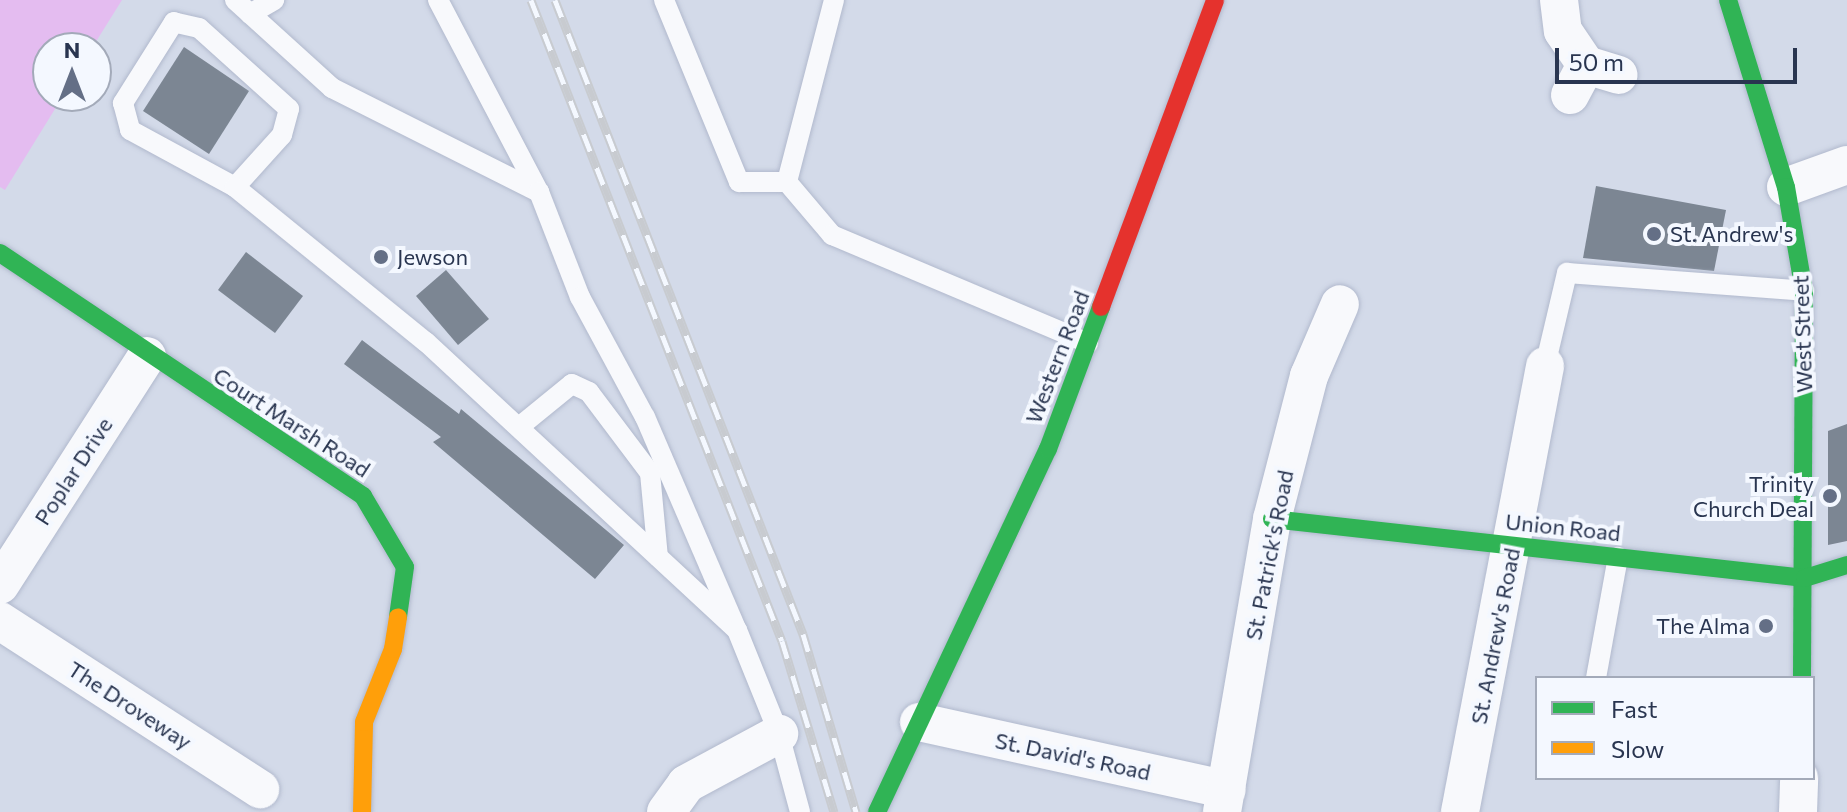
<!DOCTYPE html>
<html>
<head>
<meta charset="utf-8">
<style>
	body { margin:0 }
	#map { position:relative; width:1847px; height:812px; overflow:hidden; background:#d3dae9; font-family:Commissioner,sans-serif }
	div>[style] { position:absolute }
	.green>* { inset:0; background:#e4bcf0 }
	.building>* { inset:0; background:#7c8693 }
	.roads { filter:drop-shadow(0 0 2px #b1b9cd) drop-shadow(0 0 2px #b1b9cd) }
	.lane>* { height:20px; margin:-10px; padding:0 10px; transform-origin:10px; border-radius:10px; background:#f8f9fc }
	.street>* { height:38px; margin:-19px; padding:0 19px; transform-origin:19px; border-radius:19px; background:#f8f9fc }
	.fast>* { height:18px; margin:-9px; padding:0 9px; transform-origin:9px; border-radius:9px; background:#30b455 }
	.slow>* { height:18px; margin:-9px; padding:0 9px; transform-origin:9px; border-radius:9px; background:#ff9f0a }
	.jam>* { height:18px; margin:-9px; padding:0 9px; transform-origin:9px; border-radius:9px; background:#e5322d }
	.rail>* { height:9px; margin-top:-4.5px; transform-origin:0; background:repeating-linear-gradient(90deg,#f4f8ff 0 18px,#c8cbd0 0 36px); box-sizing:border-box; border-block:2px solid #c8cbd0 }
	.dots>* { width:22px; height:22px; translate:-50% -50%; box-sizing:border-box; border:4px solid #f4f8ff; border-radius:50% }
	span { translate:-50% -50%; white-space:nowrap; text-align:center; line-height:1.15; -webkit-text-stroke:8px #f4f8ff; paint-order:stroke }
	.poi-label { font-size:22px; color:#293550 }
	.left { translate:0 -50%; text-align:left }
	.right { translate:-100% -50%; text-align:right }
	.street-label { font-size:22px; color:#293550 }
	.legend { position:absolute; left:1535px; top:676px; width:280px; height:104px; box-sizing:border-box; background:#f4f8ff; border:2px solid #a3aab9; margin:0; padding:10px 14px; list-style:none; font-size:24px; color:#293550 }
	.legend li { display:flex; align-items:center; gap:16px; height:40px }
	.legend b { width:40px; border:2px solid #a3aab9 }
	.north { position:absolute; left:32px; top:32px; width:80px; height:80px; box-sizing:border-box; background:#f4f8ff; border:2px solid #a3aab9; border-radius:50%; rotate:0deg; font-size:22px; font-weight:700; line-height:32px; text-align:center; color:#293550 }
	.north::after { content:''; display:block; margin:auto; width:28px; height:36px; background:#646f86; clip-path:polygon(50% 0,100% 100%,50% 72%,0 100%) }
	.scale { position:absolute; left:1555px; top:48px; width:242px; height:36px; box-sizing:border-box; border:4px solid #293550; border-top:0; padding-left:10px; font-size:24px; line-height:28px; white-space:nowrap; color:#293550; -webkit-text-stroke:6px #f4f8ff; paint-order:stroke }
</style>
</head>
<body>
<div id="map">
	<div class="green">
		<i style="clip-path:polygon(0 0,122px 0,92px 48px,48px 48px,48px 96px,63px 96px,5px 190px,0 187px)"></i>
	</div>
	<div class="building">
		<i style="clip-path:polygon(184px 47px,249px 91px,209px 154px,143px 111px)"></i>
		<i style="clip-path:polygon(1596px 186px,1726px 210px,1714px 271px,1583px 258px)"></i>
		<i style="clip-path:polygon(246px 252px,303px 296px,275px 333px,218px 290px)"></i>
		<i style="clip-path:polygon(446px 270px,489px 319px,458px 345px,416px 296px)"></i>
		<i style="clip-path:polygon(362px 340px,459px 414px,461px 409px,624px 545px,595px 579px,433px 442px,441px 437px,344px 364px)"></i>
		<i style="clip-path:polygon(1847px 424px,1847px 541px,1828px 545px,1828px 431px)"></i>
	</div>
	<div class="roads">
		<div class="lane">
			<i style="left:235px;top:0;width:131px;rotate:42.2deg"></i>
			<i style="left:332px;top:88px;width:232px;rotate:26.7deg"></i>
			<i style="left:438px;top:0;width:217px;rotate:62.3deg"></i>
			<i style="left:539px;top:192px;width:113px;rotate:68.7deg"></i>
			<i style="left:580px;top:297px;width:136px;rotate:61.6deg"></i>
			<i style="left:645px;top:417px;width:228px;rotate:66.7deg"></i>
			<i style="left:664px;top:0;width:197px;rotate:67.6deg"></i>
			<i style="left:739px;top:182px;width:48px"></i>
			<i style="left:834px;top:0;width:188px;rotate:104.5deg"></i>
			<i style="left:787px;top:182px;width:70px;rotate:49.7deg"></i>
			<i style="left:832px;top:235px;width:278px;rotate:22.9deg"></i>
			<i style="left:250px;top:14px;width:28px;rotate:-30deg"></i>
			<i style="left:235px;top:187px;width:70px;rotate:-47.9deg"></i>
			<i style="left:282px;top:135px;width:27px;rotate:-75deg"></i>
			<i style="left:289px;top:109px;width:121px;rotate:-138deg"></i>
			<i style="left:199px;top:28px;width:26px;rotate:-167deg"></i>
			<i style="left:174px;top:22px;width:96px;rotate:122.2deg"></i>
			<i style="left:123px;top:103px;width:28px;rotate:75deg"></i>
			<i style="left:130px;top:130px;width:119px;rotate:28.5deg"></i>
			<i style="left:235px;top:187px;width:246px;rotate:39.1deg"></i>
			<i style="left:426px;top:342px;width:424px;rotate:42.8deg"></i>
			<i style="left:737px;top:630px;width:112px;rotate:68deg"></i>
			<i style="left:779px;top:734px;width:81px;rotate:74.9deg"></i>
			<i style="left:1545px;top:366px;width:96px;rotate:-76.7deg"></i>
			<i style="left:1567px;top:273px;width:238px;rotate:4.3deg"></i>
			<i style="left:519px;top:427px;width:68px;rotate:-39.1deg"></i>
			<i style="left:572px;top:384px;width:19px;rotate:25deg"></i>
			<i style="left:589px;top:392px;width:101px;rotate:53deg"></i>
			<i style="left:650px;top:473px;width:84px;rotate:84.6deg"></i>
			<i style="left:1596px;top:678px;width:123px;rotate:-79.7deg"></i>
		</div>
		<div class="street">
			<i style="left:1559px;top:0;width:31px;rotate:83deg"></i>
			<i style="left:1563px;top:31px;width:41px;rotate:55.9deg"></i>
			<i style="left:1570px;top:95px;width:34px;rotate:-62deg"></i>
			<i style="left:1586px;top:65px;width:34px;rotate:17deg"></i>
			<i style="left:1786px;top:187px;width:65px;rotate:-19.8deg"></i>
			<i style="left:0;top:585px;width:272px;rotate:-57.3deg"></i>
			<i style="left:0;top:621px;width:310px;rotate:32.9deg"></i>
			<i style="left:919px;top:722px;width:315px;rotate:12.4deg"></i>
			<i style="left:666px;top:812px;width:34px;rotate:-54deg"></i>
			<i style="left:686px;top:784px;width:106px;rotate:-28.3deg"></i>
			<i style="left:1222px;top:812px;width:297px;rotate:-80.3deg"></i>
			<i style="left:1272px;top:519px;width:148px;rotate:-75.5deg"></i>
			<i style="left:1309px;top:376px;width:78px;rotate:-66.7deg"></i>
			<i style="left:1460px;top:812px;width:454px;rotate:-79.2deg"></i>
			<i style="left:1798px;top:812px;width:34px;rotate:-88deg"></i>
		</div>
		<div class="fast">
			<i style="left:1728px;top:0;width:196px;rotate:72.8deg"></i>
			<i style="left:1786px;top:187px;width:106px;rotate:80.2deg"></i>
			<i style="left:1804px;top:291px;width:387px;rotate:90.3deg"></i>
			<i style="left:0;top:253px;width:437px;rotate:33.8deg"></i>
			<i style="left:363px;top:496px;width:82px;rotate:59.4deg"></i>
			<i style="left:405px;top:567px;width:50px;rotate:98deg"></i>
			<i style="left:1272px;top:519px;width:536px;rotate:6.32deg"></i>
			<i style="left:1805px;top:578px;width:44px;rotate:-17.2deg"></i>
			<i style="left:877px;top:812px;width:401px;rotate:-64.8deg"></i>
			<i style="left:1048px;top:449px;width:152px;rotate:-69.5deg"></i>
		</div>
		<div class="slow">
			<i style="left:362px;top:812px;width:90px;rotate:-88.7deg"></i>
			<i style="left:364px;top:722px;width:79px;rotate:-68.3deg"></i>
			<i style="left:393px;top:649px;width:32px;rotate:-81deg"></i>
		</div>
		<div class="jam">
			<i style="left:1101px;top:307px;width:327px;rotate:-69.6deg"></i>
		</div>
	</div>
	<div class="rail">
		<i style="left:531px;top:0;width:688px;rotate:68.62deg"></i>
		<i style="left:782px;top:641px;width:179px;rotate:73.1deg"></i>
		<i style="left:555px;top:0;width:681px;rotate:68.64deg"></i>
		<i style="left:803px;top:634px;width:186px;rotate:73.4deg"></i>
	</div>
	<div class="dots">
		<i style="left:1654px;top:234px;background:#646f86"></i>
		<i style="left:381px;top:257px;background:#646f86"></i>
		<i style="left:1830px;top:496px;background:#646f86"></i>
		<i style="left:1766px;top:626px;background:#646f86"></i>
	</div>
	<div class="poi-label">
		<span class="left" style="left:1670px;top:234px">St. Andrew's</span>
		<span class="left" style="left:397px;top:257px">Jewson</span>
		<span class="right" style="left:1814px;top:496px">Trinity<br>Church Deal</span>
		<span class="right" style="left:1750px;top:626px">The Alma</span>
	</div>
	<div class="street-label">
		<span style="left:1802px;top:334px;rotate:-92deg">West Street</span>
		<span style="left:1057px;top:357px;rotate:-69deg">Western Road</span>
		<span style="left:292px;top:422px;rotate:33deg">Court Marsh Road</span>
		<span style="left:73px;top:471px;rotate:-57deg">Poplar Drive</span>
		<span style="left:1563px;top:527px;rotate:6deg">Union Road</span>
		<span style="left:1269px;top:555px;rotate:-79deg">St. Patrick's Road</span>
		<span style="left:1495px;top:636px;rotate:-79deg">St. Andrew's Road</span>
		<span style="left:130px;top:705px;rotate:33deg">The Droveway</span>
		<span style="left:1073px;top:756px;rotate:12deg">St. David's Road</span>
	</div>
	<ul class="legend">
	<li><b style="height:10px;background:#30b455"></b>Fast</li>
	<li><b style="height:10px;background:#ff9f0a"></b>Slow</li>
	</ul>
	<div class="north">N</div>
	<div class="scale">50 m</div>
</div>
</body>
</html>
